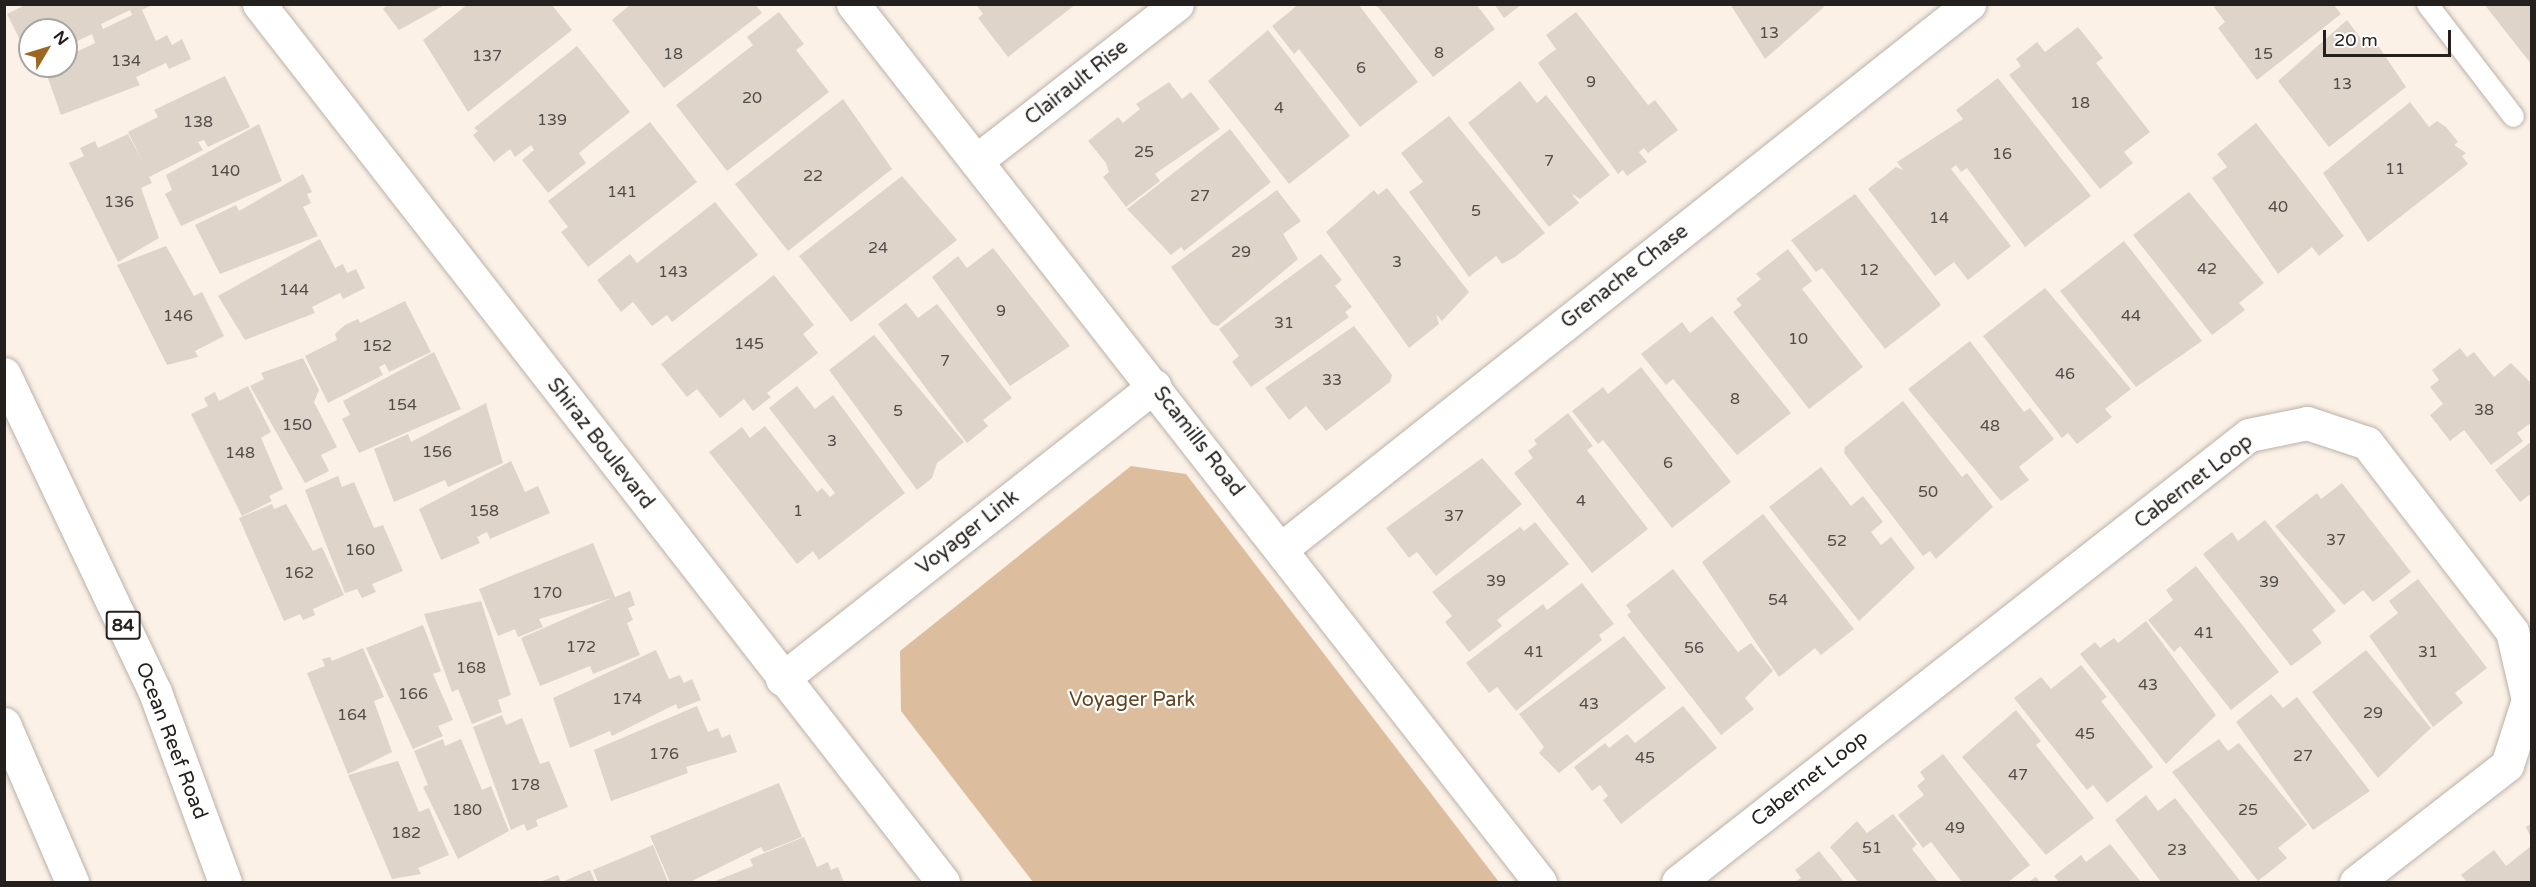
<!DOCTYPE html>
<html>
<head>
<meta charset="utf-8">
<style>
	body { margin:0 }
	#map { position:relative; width:2536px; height:887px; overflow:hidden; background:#fbf1e7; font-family:"Varela Round",sans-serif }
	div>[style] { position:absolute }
	.green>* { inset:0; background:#dcbe9f }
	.building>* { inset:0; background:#ded4ca }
	.roads { filter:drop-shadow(0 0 2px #bbb1a8) drop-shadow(0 0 2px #bbb1a8) }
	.service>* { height:21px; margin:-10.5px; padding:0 10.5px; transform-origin:10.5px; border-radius:10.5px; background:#fff }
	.minor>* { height:33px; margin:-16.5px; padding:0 16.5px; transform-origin:16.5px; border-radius:16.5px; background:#fff }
	.primary>* { height:33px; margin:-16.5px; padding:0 16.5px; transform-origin:16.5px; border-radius:16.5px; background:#fff }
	span { translate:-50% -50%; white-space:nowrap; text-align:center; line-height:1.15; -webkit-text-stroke:4.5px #fff; paint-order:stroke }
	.number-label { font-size:16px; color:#524d48 }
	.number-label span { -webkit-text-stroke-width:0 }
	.shield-label span { padding:2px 4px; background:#fff; border:2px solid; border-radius:4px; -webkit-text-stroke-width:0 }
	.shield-label { font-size:18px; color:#24201d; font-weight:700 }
	.street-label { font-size:20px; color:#24201d }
	.park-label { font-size:20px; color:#65441e }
	.frame { position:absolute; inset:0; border:6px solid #24201d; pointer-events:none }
	.north { position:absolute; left:18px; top:18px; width:60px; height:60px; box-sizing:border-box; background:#fff; border:2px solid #a7a6a5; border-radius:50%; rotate:52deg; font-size:16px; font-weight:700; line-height:24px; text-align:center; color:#24201d }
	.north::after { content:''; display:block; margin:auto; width:21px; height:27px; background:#9d6621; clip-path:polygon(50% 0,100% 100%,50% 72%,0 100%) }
	.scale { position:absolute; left:2323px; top:30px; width:128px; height:27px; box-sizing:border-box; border:3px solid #24201d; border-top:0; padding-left:8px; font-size:18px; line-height:21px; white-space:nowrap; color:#24201d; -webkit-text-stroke:4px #fff; paint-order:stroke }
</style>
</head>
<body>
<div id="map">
	<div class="green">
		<i style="clip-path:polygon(1131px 466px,1186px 474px,1499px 882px,1033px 882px,901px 711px,900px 651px)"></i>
	</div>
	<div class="building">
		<i style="clip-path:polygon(evenodd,27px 4px,154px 4px,142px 10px,156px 41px,167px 35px,172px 45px,182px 39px,191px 59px,169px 69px,166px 63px,136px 77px,140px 85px,61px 115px,44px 67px,66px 66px,66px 57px,95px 43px,92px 34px,69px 45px,66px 30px,30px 30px,30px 47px,22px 44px,7px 14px,27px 4px,130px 10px,132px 15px,103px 29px,101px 24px,130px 10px)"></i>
		<i style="clip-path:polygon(388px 4px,446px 4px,399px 30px,383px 9px)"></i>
		<i style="clip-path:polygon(468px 4px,551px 4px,572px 30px,468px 112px,423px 40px)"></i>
		<i style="clip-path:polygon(631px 4px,755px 4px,762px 13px,664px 88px,612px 20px)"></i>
		<i style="clip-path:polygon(976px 4px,1076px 4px,1008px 57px,978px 18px,983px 14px)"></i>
		<i style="clip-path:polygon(1299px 4px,1358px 4px,1418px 82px,1360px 127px,1299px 49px,1294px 54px,1272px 26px)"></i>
		<i style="clip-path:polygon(1370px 4px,1476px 4px,1495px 29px,1433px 77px,1378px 7px)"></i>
		<i style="clip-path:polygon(1494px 4px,1522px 4px,1504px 18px)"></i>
		<i style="clip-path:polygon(1730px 4px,1822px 4px,1824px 7px,1765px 59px)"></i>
		<i style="clip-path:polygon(2218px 4px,2333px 4px,2341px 14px,2257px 80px,2218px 28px,2225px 22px,2214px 7px)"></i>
		<i style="clip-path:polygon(2484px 4px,2532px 4px,2532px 65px)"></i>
		<i style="clip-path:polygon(779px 12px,804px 44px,796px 50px,829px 92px,727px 171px,676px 105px,753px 45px,747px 37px)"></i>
		<i style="clip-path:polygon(1576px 12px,1648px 105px,1655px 100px,1678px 130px,1648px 153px,1644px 148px,1639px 152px,1647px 162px,1627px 176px,1623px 170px,1618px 174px,1538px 63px,1556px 49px,1546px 35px)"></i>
		<i style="clip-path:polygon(2347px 20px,2367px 47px,2375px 41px,2406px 87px,2329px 147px,2278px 81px)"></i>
		<i style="clip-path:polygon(2078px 27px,2103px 58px,2096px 63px,2150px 132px,2124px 152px,2133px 163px,2100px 189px,2009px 75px,2021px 66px,2016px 59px,2037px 42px,2045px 52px)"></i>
		<i style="clip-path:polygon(1268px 30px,1350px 136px,1289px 184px,1208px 81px)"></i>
		<i style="clip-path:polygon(577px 46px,630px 112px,579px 153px,586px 163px,548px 193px,522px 160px,534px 150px,531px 145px,515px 157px,510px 149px,494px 162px,473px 135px,478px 131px,474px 128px)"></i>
		<i style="clip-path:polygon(225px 76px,250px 127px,208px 147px,204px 140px,198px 142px,203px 150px,149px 177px,152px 183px,141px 188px,159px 238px,118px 262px,69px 163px,84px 156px,80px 148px,95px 141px,98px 148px,128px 134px,143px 162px,128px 132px,158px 117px,154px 110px)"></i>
		<i style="clip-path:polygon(1998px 78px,2091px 196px,2025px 247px,1967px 168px,1961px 172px,1956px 165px,1951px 169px,2011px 246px,1968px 280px,1954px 262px,1935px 276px,1868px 189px,1896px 167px,1903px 170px,1897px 162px,1963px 119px,1956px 110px)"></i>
		<i style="clip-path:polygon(1520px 81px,1537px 103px,1546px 95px,1610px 175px,1580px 199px,1571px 193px,1579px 203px,1549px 227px,1468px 123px)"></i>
		<i style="clip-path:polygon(1169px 82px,1182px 99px,1191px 92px,1220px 129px,1155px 174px,1160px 181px,1126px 207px,1103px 177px,1109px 172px,1106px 163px,1088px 141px,1118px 117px,1123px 123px,1140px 109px,1136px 104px)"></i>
		<i style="clip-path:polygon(843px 99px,892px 169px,788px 251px,735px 184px)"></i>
		<i style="clip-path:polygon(2410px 102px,2429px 127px,2437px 121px,2446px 127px,2458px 142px,2454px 145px,2466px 153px,2462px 156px,2468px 164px,2368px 242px,2323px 173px)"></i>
		<i style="clip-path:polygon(1449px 116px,1545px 233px,1515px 257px,1502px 264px,1496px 256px,1469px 277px,1409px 192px,1423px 182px,1401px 153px)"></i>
		<i style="clip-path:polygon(650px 122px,697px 182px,588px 267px,561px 232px,568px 227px,548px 201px)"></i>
		<i style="clip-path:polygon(2256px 123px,2344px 236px,2319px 256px,2312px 247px,2278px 274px,2212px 178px,2227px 167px,2217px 154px)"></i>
		<i style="clip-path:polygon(259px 124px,282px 181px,181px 226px,165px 194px,172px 190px,166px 175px)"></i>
		<i style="clip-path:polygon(1230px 129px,1271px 182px,1184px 251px,1181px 247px,1171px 255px,1127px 209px)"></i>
		<i style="clip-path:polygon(303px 174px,312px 192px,307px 194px,311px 203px,303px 207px,318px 236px,220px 274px,195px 225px,236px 205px,239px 211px)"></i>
		<i style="clip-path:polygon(902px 176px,957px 240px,851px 322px,799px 256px)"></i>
		<i style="clip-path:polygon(1387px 188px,1469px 292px,1442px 321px,1436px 314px,1439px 324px,1409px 348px,1326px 232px,1374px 190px,1378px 195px)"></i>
		<i style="clip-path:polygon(1277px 190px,1301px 221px,1283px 234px,1298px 259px,1218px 326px,1212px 324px,1171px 267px)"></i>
		<i style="clip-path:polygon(2189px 192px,2264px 283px,2239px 303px,2245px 310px,2212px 335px,2133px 235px)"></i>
		<i style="clip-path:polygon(1855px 194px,1941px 305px,1885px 349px,1822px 268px,1816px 272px,1791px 240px)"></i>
		<i style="clip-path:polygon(715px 202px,758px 255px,672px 322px,667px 315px,652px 326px,633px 302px,621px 312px,597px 280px,630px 254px,637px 263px)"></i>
		<i style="clip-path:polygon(320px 239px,335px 268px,343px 264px,347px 273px,356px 269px,365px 288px,343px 299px,340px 293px,312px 307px,315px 313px,245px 340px,218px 296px)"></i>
		<i style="clip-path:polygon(2124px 241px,2202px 341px,2136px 387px,2060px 291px)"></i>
		<i style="clip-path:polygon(166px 246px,194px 296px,202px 292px,224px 336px,195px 351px,198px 357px,167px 365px,117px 265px)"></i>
		<i style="clip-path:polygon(993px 248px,1070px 346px,1010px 386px,932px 277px,958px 256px,967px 268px)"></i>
		<i style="clip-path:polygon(1788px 249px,1812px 281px,1802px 289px,1863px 367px,1809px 409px,1733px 312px,1742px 305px,1736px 299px,1761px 279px,1756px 274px)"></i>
		<i style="clip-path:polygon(1321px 254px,1342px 280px,1335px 286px,1352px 307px,1345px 312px,1349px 317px,1251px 387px,1232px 362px,1239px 356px,1219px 329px)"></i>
		<i style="clip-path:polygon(774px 275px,814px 325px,803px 334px,818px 353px,767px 393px,771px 397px,753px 411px,744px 399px,720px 418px,697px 389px,687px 397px,661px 364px)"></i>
		<i style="clip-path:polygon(2045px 288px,2131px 389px,2105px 409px,2112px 417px,2077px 444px,2068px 433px,2062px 438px,1983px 336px)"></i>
		<i style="clip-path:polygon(405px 301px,431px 352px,389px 372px,385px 364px,379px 367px,383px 375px,328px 403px,305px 356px,337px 340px,335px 334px,345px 325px,358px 319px,360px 323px)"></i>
		<i style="clip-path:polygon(906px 303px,918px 318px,937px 304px,1012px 398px,983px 420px,988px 426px,967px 443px,878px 324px)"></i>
		<i style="clip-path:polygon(1712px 316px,1791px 413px,1737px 455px,1673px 379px,1666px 385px,1641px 354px,1682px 322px,1690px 333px)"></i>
		<i style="clip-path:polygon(1354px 326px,1392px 375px,1390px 382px,1326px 431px,1306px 406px,1289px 420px,1265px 388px)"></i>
		<i style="clip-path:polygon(874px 335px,964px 442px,937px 463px,932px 478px,917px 490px,829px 370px)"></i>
		<i style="clip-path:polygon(1970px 341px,2024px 412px,2030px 408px,2054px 439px,2019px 467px,2029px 480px,2001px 501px,1908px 389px)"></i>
		<i style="clip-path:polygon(2460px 348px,2467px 357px,2474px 352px,2494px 377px,2511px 363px,2532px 384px,2532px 422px,2517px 433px,2523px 441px,2491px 465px,2464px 430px,2450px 441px,2430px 415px,2443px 404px,2430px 387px,2439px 380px,2432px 370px)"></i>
		<i style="clip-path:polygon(434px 352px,461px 409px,359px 453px,342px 419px,350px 415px,343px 401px)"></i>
		<i style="clip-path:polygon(303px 358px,319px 390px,314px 402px,337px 447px,321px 455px,329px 471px,305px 483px,250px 386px,264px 379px,261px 373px)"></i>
		<i style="clip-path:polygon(1641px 367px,1731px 482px,1672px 528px,1603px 440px,1598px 444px,1572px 411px,1603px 387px,1608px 394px)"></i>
		<i style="clip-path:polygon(248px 386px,271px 432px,261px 438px,283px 489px,269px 496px,272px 501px,242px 516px,191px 414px,208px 406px,204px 398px,215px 392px,219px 401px)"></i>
		<i style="clip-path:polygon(797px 386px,815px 409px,833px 395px,905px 493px,819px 560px,813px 551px,797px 564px,709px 452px,742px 427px,750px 438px,765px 426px,817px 492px,822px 488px,830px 497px,835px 493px,769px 408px)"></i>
		<i style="clip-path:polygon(1903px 401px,1962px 477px,1967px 473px,1993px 507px,1936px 559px,1930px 551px,1923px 556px,1844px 453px,1845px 447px)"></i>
		<i style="clip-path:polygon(486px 403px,503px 463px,448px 487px,445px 480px,394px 502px,374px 449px,408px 434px,411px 442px)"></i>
		<i style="clip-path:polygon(1568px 413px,1593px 446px,1587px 450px,1648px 529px,1592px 573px,1514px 473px,1533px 458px,1528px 451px,1537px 444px,1534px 440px)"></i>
		<i style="clip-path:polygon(2532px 441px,2532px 499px,2529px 495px,2520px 502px,2495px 470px)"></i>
		<i style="clip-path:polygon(1482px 458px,1522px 504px,1436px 576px,1417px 552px,1409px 558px,1386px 528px)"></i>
		<i style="clip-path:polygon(511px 461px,525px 492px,538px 486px,550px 513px,490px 539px,487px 532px,477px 537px,480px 543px,441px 560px,419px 509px)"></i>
		<i style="clip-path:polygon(1821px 467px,1851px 506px,1863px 496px,1883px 522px,1871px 532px,1881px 545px,1891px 537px,1915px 568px,1859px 621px,1769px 507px)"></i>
		<i style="clip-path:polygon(338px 476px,342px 487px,354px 482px,374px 528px,383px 525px,403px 571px,372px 584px,376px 592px,362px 598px,357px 589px,345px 593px,305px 490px)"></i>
		<i style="clip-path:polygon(2342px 483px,2411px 572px,2373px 602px,2363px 590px,2344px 605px,2275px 526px,2317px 493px,2321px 499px)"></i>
		<i style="clip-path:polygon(272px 504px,274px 509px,286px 504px,313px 551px,322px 547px,344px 595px,313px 609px,315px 615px,303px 620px,300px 614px,284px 621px,239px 518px)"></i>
		<i style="clip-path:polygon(1763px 514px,1854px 629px,1821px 655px,1815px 648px,1779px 677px,1702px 562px)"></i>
		<i style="clip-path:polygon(2265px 520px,2336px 611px,2312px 630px,2322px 643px,2291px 666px,2203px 554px,2232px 532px,2238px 541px)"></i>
		<i style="clip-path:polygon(1535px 522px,1569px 564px,1497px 620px,1502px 626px,1469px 652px,1445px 622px,1452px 616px,1432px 592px,1520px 527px,1524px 531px)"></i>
		<i style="clip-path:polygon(593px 543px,615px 597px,630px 591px,635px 605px,628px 608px,633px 620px,627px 623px,640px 655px,593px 674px,590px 666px,540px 686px,521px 638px,612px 598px,539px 619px,543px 627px,518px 637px,515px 629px,498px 636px,479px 589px)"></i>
		<i style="clip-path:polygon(2196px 566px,2279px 672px,2231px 710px,2180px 646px,2174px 652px,2148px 620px,2173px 600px,2166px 590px)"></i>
		<i style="clip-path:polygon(1673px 569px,1738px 652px,1751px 643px,1773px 671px,1745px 698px,1754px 709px,1721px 735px,1627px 615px,1631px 612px,1626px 605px)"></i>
		<i style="clip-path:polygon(2418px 579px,2487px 668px,2455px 693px,2463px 703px,2433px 727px,2369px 636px,2398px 613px,2389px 601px)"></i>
		<i style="clip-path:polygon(1582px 583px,1614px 624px,1599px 635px,1602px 640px,1516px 711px,1497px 687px,1489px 693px,1466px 663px,1543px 604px,1547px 610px)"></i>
		<i style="clip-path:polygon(481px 601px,511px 695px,498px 700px,502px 712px,472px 724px,458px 689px,452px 692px,424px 614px)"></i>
		<i style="clip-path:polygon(2146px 621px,2216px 715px,2166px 764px,2080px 654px,2095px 642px,2100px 648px,2114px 638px,2118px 643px)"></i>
		<i style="clip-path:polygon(423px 625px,441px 671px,433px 674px,453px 720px,438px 726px,443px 736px,413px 749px,366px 648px)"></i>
		<i style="clip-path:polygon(1624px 636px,1666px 688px,1559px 773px,1539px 753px,1544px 747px,1519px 714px)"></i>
		<i style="clip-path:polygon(363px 648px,384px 697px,374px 701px,392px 752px,348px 774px,307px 673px,325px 666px,322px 659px,330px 657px,332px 661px)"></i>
		<i style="clip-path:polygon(656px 650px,669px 679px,680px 675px,684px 683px,692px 679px,701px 700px,678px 709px,676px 704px,612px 736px,610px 731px,570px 748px,553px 698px)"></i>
		<i style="clip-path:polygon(2366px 650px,2431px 728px,2378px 778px,2312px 692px)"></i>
		<i style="clip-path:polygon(2081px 665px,2107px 697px,2101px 701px,2153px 767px,2107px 803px,2093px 785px,2087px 790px,2014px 698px,2041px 677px,2051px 689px)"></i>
		<i style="clip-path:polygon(2271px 694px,2283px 708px,2297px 697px,2370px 791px,2313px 830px,2236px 722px)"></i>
		<i style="clip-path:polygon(697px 706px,708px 732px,718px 728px,722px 738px,730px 734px,737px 752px,686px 767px,688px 773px,611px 801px,594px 750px)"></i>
		<i style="clip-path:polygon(1683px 706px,1717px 748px,1621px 824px,1603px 800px,1608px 796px,1600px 785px,1592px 791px,1574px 767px,1605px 743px,1609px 748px,1627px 734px,1635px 743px)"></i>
		<i style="clip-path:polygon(2016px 710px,2041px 741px,2036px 745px,2094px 818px,2046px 855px,1962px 757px)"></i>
		<i style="clip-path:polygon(502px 715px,506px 725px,522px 718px,540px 764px,549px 761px,568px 807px,536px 820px,538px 826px,527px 831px,524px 824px,511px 830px,473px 727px)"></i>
		<i style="clip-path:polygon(443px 739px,445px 746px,461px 739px,482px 790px,491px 786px,509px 831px,458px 859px,423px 787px,428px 785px,414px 751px)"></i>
		<i style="clip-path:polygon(2219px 739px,2228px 751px,2239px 743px,2307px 825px,2278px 848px,2287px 858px,2258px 881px,2172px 772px)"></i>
		<i style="clip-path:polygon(1943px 754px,2030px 865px,2008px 882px,1962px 882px,1931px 842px,1923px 848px,1898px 815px,1924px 795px,1917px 786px,1925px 779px,1920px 772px)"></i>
		<i style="clip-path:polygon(398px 761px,419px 812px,429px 808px,449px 855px,418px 868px,421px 874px,392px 879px,348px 775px)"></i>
		<i style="clip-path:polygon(779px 783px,802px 837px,764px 852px,761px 847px,690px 882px,670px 882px,650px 836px)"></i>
		<i style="clip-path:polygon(2146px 795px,2158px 811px,2175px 798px,2241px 882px,2161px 882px,2115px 820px)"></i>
		<i style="clip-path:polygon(1893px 814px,1917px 844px,1912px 849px,1938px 882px,1858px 882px,1830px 847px,1857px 821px,1867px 833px)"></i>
		<i style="clip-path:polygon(2532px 823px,2532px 840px,2526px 827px)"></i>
		<i style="clip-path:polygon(804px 837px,817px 867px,828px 862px,831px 870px,838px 867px,844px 882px,713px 882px,753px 866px,750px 859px)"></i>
		<i style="clip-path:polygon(2110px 844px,2141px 882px,2059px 882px,2054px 876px,2081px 855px,2086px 862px)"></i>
		<i style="clip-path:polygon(653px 845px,668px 882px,598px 882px,593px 870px)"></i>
		<i style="clip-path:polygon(2530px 847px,2532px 882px,2467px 882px,2461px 875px,2494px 850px,2506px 866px)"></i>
		<i style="clip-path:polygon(1819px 851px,1844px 882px,1795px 882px,1801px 878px,1795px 870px)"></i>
		<i style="clip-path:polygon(590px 870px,595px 882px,562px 882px)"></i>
		<i style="clip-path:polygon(558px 875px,561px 882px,540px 882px)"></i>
		<i style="clip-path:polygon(2036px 877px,2040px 882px,2028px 882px)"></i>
	</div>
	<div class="roads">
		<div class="service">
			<i style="left:2427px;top:4px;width:141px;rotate:52.5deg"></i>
		</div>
		<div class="minor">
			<i style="left:259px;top:4px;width:1113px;rotate:52.08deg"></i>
			<i style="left:853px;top:4px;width:1115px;rotate:51.96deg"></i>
			<i style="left:976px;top:161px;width:255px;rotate:-38deg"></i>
			<i style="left:1281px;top:549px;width:878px;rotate:-38.38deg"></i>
			<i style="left:782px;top:679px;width:474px;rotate:-38.2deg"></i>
			<i style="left:1678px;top:882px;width:725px;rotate:-38.06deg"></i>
			<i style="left:2249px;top:435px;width:59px;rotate:-11.7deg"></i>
			<i style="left:2307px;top:423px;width:63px;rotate:18.4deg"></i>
			<i style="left:2367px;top:443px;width:237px;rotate:52.4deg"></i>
			<i style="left:2512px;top:631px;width:71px;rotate:76.9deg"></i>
			<i style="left:2528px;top:700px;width:68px;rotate:107.9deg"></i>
			<i style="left:2507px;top:765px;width:191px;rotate:142.2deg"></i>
		</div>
		<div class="primary">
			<i style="left:4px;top:374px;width:352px;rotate:64.6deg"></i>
			<i style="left:155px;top:692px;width:202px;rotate:69.8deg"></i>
			<i style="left:4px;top:724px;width:172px;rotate:66.7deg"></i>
		</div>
	</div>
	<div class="number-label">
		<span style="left:1769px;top:33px">13</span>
		<span style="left:1439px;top:53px">8</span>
		<span style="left:673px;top:54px">18</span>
		<span style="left:2263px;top:54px">15</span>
		<span style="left:487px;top:56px">137</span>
		<span style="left:126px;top:61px">134</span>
		<span style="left:1361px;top:68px">6</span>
		<span style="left:1591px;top:82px">9</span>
		<span style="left:2342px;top:84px">13</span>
		<span style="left:752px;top:98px">20</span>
		<span style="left:2080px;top:103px">18</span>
		<span style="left:1279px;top:108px">4</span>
		<span style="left:552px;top:120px">139</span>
		<span style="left:198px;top:122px">138</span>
		<span style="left:1144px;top:152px">25</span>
		<span style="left:2002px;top:154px">16</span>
		<span style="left:1549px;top:161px">7</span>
		<span style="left:2395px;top:169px">11</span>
		<span style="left:225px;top:171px">140</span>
		<span style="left:813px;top:176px">22</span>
		<span style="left:622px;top:192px">141</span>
		<span style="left:1200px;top:196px">27</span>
		<span style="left:119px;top:202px">136</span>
		<span style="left:2278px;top:207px">40</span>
		<span style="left:1476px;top:211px">5</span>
		<span style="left:1939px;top:218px">14</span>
		<span style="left:878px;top:248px">24</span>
		<span style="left:1241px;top:252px">29</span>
		<span style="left:1397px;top:262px">3</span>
		<span style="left:2207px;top:269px">42</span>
		<span style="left:1869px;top:270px">12</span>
		<span style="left:673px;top:272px">143</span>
		<span style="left:294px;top:290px">144</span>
		<span style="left:1001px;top:311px">9</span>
		<span style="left:178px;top:316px">146</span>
		<span style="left:2131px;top:316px">44</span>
		<span style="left:1284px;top:323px">31</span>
		<span style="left:1798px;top:339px">10</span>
		<span style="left:749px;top:344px">145</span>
		<span style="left:377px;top:346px">152</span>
		<span style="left:945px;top:361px">7</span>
		<span style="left:2065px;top:374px">46</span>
		<span style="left:1332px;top:380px">33</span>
		<span style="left:1735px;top:399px">8</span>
		<span style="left:402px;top:405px">154</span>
		<span style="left:2484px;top:410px">38</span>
		<span style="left:898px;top:411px">5</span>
		<span style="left:297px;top:425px">150</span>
		<span style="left:1990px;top:426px">48</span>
		<span style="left:832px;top:441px">3</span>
		<span style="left:437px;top:452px">156</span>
		<span style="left:240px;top:453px">148</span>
		<span style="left:1668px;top:463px">6</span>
		<span style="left:1928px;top:492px">50</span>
		<span style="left:1581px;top:501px">4</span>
		<span style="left:484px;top:511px">158</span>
		<span style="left:798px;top:511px">1</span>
		<span style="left:1454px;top:516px">37</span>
		<span style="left:2336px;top:540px">37</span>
		<span style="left:1837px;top:541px">52</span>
		<span style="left:360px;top:550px">160</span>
		<span style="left:299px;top:573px">162</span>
		<span style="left:1496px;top:581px">39</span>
		<span style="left:2269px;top:582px">39</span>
		<span style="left:547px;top:593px">170</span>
		<span style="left:1778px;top:600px">54</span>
		<span style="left:2204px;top:633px">41</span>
		<span style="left:581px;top:647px">172</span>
		<span style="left:1694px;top:648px">56</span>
		<span style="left:1534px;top:652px">41</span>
		<span style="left:2428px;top:652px">31</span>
		<span style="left:471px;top:668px">168</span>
		<span style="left:2148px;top:685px">43</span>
		<span style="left:413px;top:694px">166</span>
		<span style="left:627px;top:699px">174</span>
		<span style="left:1589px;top:704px">43</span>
		<span style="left:2373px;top:713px">29</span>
		<span style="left:352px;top:715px">164</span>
		<span style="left:2085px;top:734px">45</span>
		<span style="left:664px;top:754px">176</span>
		<span style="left:2303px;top:756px">27</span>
		<span style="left:1645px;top:758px">45</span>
		<span style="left:2018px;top:775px">47</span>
		<span style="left:525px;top:785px">178</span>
		<span style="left:467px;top:810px">180</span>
		<span style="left:2248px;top:810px">25</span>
		<span style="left:1955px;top:828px">49</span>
		<span style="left:406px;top:833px">182</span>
		<span style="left:1872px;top:848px">51</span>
		<span style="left:2177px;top:850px">23</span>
	</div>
	<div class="shield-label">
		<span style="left:123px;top:625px">84</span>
	</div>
	<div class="street-label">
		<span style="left:1077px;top:83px;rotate:-38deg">Clairault Rise</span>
		<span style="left:1625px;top:277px;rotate:-38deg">Grenache Chase</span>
		<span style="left:1198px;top:442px;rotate:52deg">Scamills Road</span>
		<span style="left:600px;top:444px;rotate:52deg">Shiraz Boulevard</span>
		<span style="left:2194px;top:482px;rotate:-37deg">Cabernet Loop</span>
		<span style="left:968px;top:533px;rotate:-38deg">Voyager Link</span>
		<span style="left:171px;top:741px;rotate:69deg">Ocean Reef Road</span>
		<span style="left:1810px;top:779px;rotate:-38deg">Cabernet Loop</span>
	</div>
	<div class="park-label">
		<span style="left:1132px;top:700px">Voyager Park</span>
	</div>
	<div class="frame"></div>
	<div class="north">N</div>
	<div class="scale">20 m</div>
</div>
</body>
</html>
